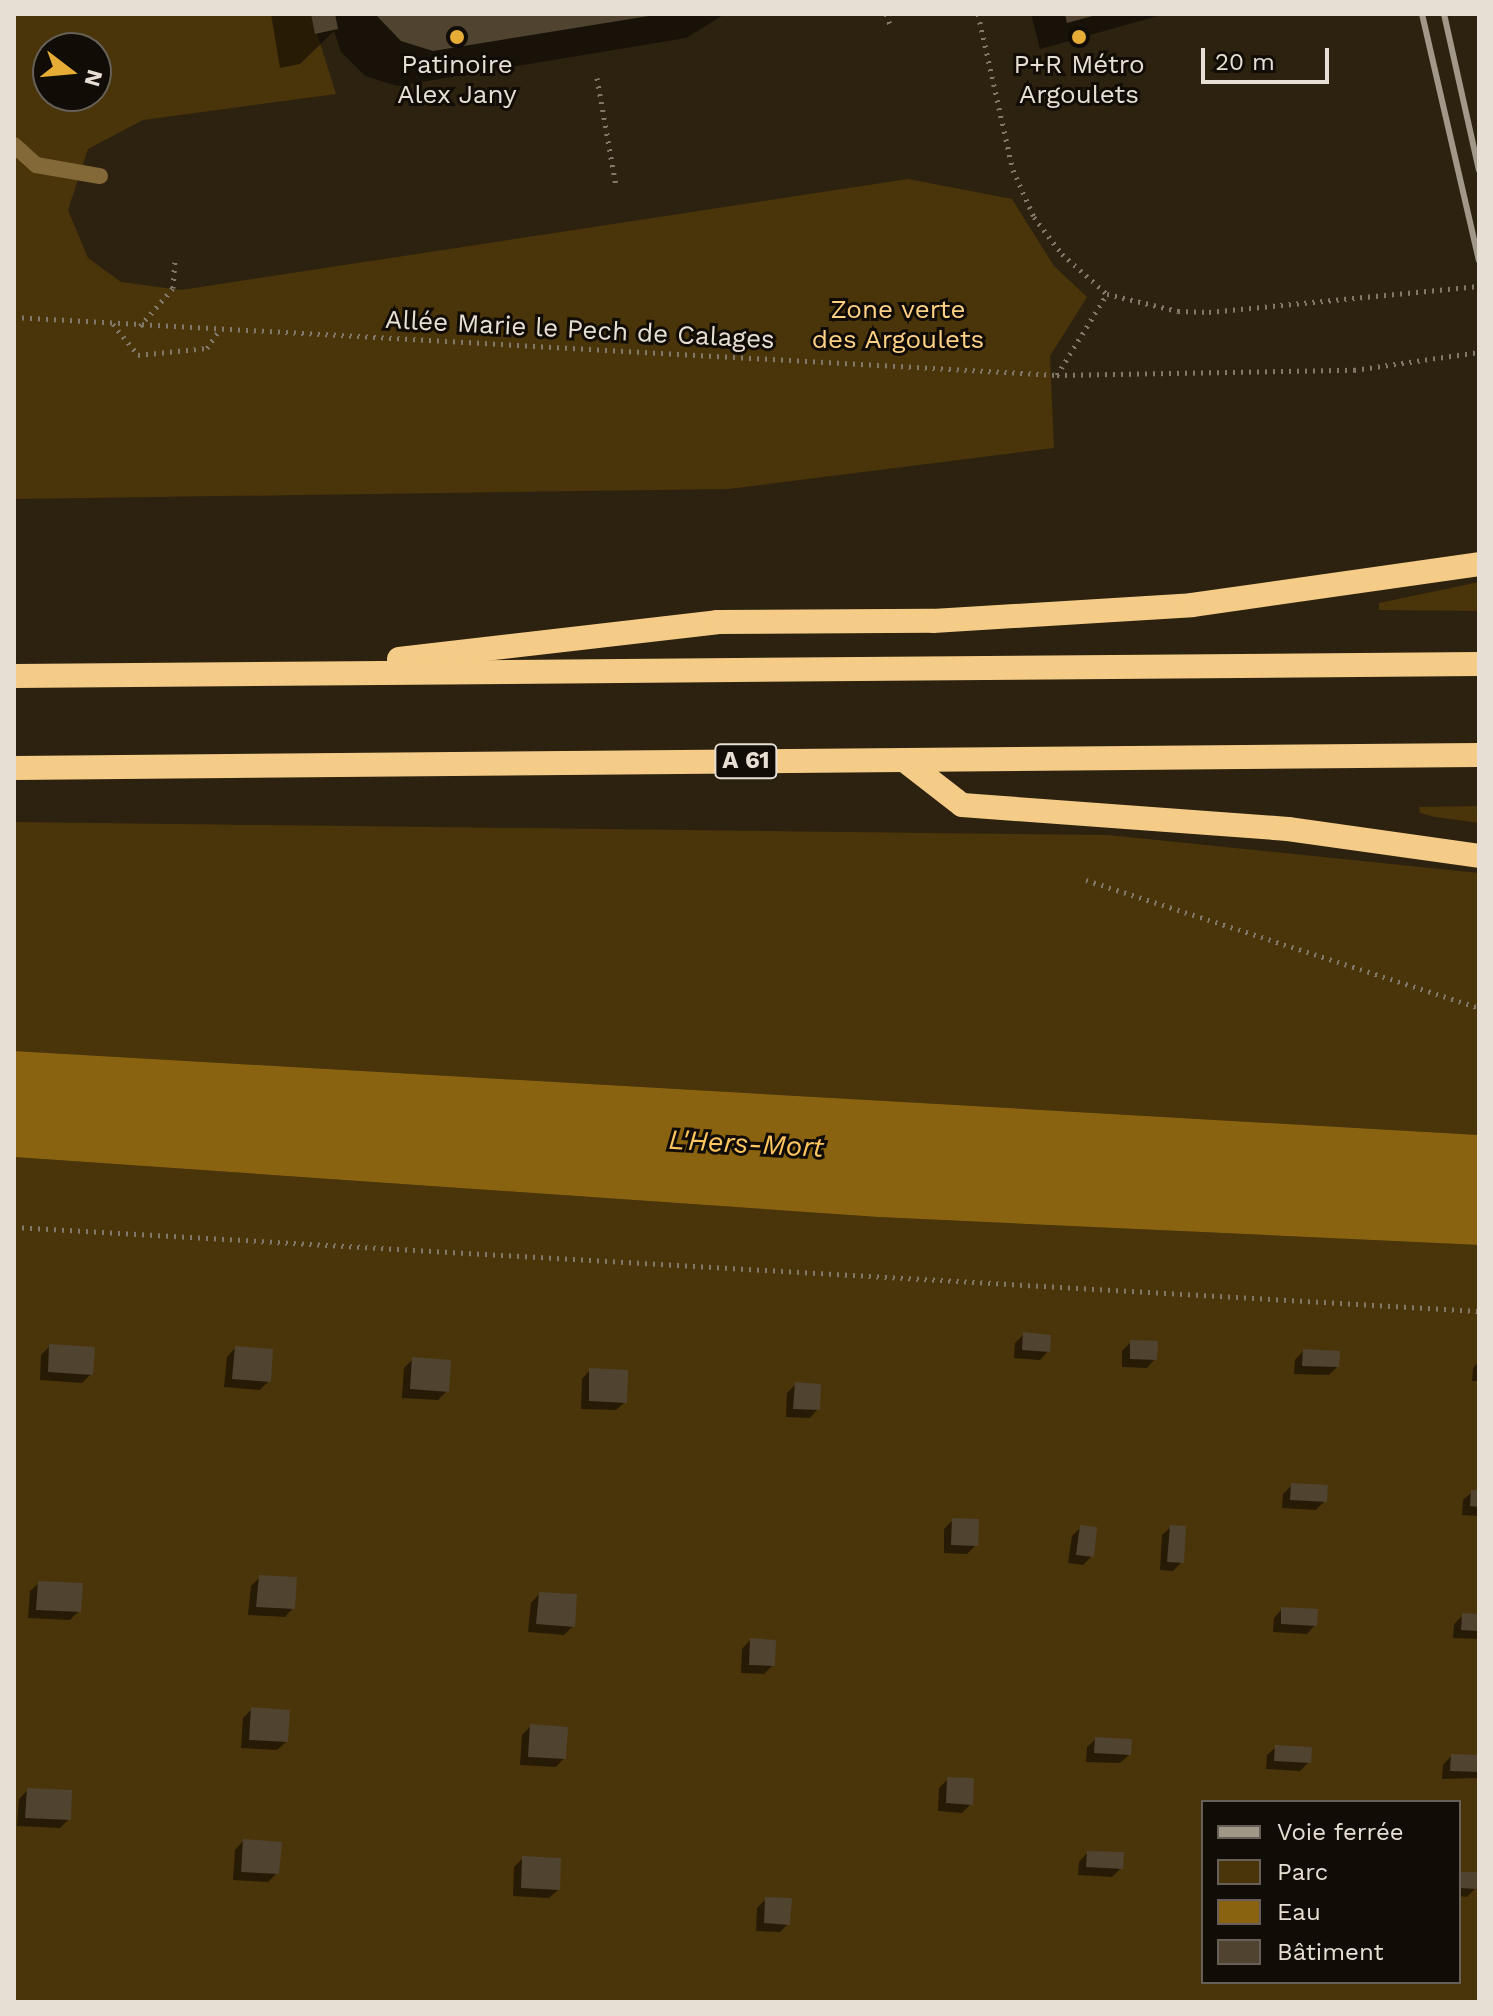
<!DOCTYPE html>
<html>
<head>
<meta charset="utf-8">
<style>
	body { margin:0 }
	#map { position:relative; width:1493px; height:2016px; overflow:hidden; background:#2d220f; font-family:"Work Sans",sans-serif }
	div>[style] { position:absolute }
	.green>* { inset:0; background:#4a340a }
	.water>* { inset:0; background:#89630f }
	.shadow>* { inset:0; background:#0007 }
	.building>* { inset:0; background:#504431 }
	.path>* { height:5px; margin-top:-2.5px; transform-origin:0; background:repeating-linear-gradient(90deg,#827869 0 2px,transparent 0 8px) }
	.lane>* { height:16px; margin:-8px; padding:0 8px; transform-origin:8px; border-radius:8px; background:#836838 }
	.highway>* { height:24px; margin:-12px; padding:0 12px; transform-origin:12px; border-radius:12px; background:#f5cc87 }
	.rail>* { height:6px; margin:-3px; padding:0 3px; transform-origin:3px; border-radius:3px; background:#a1988a }
	.dots>* { width:22px; height:22px; translate:-50% -50%; box-sizing:border-box; border:4px solid #110c05; border-radius:50% }
	span { translate:-50% -50%; white-space:nowrap; text-align:center; line-height:1.15; -webkit-text-stroke:6px #110c05; paint-order:stroke }
	.shield-label span { padding:2px 6px; background:#110c05; border:2px solid; border-radius:6px; -webkit-text-stroke-width:0 }
	.shield-label { font-size:24px; color:#e7dfd4; font-weight:700 }
	.poi-label { font-size:26px; color:#e7dfd4 }
	.park-label { font-size:26px; color:#fed185 }
	.street-label { font-size:26px; color:#e7dfd4 }
	.water-label { font-size:28px; color:#fec661; font-style:italic }
	.frame { position:absolute; inset:0; border:16px solid #e7dfd4; pointer-events:none }
	.legend { position:absolute; left:1201px; top:1800px; width:260px; height:184px; box-sizing:border-box; background:#110c05; border:2px solid #676058; margin:0; padding:10px 14px; list-style:none; font-size:24px; color:#e7dfd4 }
	.legend li { display:flex; align-items:center; gap:16px; height:40px }
	.legend b { width:40px; border:2px solid #676058 }
	.north { position:absolute; left:32px; top:32px; width:80px; height:80px; box-sizing:border-box; background:#110c05; border:2px solid #676058; border-radius:50%; rotate:106deg; font-size:22px; font-weight:700; line-height:32px; text-align:center; color:#e7dfd4 }
	.north::after { content:''; display:block; margin:auto; width:28px; height:36px; background:#e7ac36; clip-path:polygon(50% 0,100% 100%,50% 72%,0 100%) }
	.scale { position:absolute; left:1201px; top:48px; width:128px; height:36px; box-sizing:border-box; border:4px solid #e7dfd4; border-top:0; padding-left:10px; font-size:24px; line-height:28px; white-space:nowrap; color:#e7dfd4; -webkit-text-stroke:6px #110c05; paint-order:stroke }
</style>
</head>
<body>
<div id="map">
	<div class="green">
		<i style="clip-path:polygon(evenodd,14px 14px,311px 14px,336px 94px,143px 120px,88px 149px,68px 210px,88px 258px,121px 282px,181px 290px,908px 179px,1012px 199px,1054px 266px,1087px 297px,1050px 356px,1054px 448px,729px 489px,14px 499px,14px 14px,48px 48px,96px 48px,96px 96px,48px 96px,48px 48px)"></i>
		<i style="clip-path:polygon(1479px 582px,1479px 611px,1379px 610px,1379px 603px)"></i>
		<i style="clip-path:polygon(1479px 806px,1479px 823px,1435px 817px,1420px 813px,1419px 807px)"></i>
		<i style="clip-path:polygon(14px 822px,1108px 835px,1479px 873px,1479px 1135px,14px 1051px)"></i>
		<i style="clip-path:polygon(evenodd,14px 1157px,878px 1217px,1479px 1245px,1479px 2002px,14px 2002px,14px 1157px,1203px 1802px,1459px 1802px,1459px 1982px,1203px 1982px,1203px 1802px)"></i>
	</div>
	<div class="water">
		<i style="clip-path:polygon(14px 1051px,1479px 1135px,1479px 1245px,878px 1217px,14px 1157px)"></i>
	</div>
	<div class="shadow">
		<i style="clip-path:polygon(271px 14px,725px 14px,686px 38px,397px 86px,365px 76px,341px 52px,334px 31px,300px 64px,280px 68px)"></i>
		<i style="clip-path:polygon(1031px 14px,1165px 14px,1040px 49px)"></i>
		<i style="clip-path:polygon(1024px 1334px,1048px 1351px,1040px 1360px,1014px 1358px,1015px 1343px)"></i>
		<i style="clip-path:polygon(1131px 1342px,1155px 1359px,1147px 1368px,1122px 1367px,1122px 1351px)"></i>
		<i style="clip-path:polygon(50px 1346px,91px 1374px,82px 1383px,40px 1380px,41px 1355px)"></i>
		<i style="clip-path:polygon(235px 1348px,269px 1381px,260px 1390px,224px 1387px,227px 1357px)"></i>
		<i style="clip-path:polygon(1303px 1351px,1337px 1367px,1329px 1375px,1294px 1374px,1295px 1360px)"></i>
		<i style="clip-path:polygon(413px 1359px,447px 1391px,438px 1400px,402px 1398px,404px 1368px)"></i>
		<i style="clip-path:polygon(1479px 1361px,1479px 1381px,1472px 1381px,1473px 1368px)"></i>
		<i style="clip-path:polygon(590px 1370px,625px 1402px,616px 1410px,581px 1409px,582px 1379px)"></i>
		<i style="clip-path:polygon(796px 1384px,818px 1409px,810px 1418px,786px 1417px,787px 1393px)"></i>
		<i style="clip-path:polygon(1292px 1485px,1325px 1501px,1316px 1510px,1282px 1508px,1283px 1494px)"></i>
		<i style="clip-path:polygon(1472px 1492px,1479px 1492px,1479px 1516px,1462px 1515px,1463px 1500px)"></i>
		<i style="clip-path:polygon(953px 1520px,976px 1545px,967px 1554px,944px 1553px,944px 1529px)"></i>
		<i style="clip-path:polygon(1081px 1527px,1092px 1556px,1083px 1565px,1068px 1563px,1072px 1536px)"></i>
		<i style="clip-path:polygon(1171px 1527px,1182px 1562px,1173px 1571px,1160px 1570px,1162px 1535px)"></i>
		<i style="clip-path:polygon(260px 1577px,293px 1608px,285px 1617px,248px 1615px,251px 1586px)"></i>
		<i style="clip-path:polygon(39px 1583px,79px 1611px,70px 1620px,28px 1618px,30px 1591px)"></i>
		<i style="clip-path:polygon(539px 1594px,573px 1626px,564px 1635px,528px 1632px,531px 1603px)"></i>
		<i style="clip-path:polygon(1282px 1609px,1315px 1625px,1307px 1634px,1273px 1632px,1274px 1618px)"></i>
		<i style="clip-path:polygon(1463px 1615px,1479px 1616px,1479px 1639px,1453px 1638px,1454px 1624px)"></i>
		<i style="clip-path:polygon(750px 1640px,773px 1665px,764px 1674px,741px 1673px,742px 1649px)"></i>
		<i style="clip-path:polygon(252px 1709px,286px 1742px,277px 1750px,241px 1748px,243px 1718px)"></i>
		<i style="clip-path:polygon(531px 1726px,564px 1758px,556px 1767px,520px 1765px,522px 1735px)"></i>
		<i style="clip-path:polygon(1096px 1739px,1129px 1755px,1120px 1763px,1086px 1762px,1087px 1747px)"></i>
		<i style="clip-path:polygon(1276px 1747px,1309px 1762px,1300px 1771px,1266px 1769px,1267px 1755px)"></i>
		<i style="clip-path:polygon(1451px 1756px,1479px 1757px,1479px 1778px,1442px 1779px,1443px 1765px)"></i>
		<i style="clip-path:polygon(948px 1779px,971px 1804px,962px 1813px,938px 1811px,939px 1788px)"></i>
		<i style="clip-path:polygon(28px 1790px,69px 1819px,60px 1828px,17px 1826px,19px 1799px)"></i>
		<i style="clip-path:polygon(243px 1841px,277px 1873px,268px 1882px,233px 1880px,235px 1850px)"></i>
		<i style="clip-path:polygon(1087px 1853px,1121px 1868px,1112px 1877px,1078px 1875px,1079px 1862px)"></i>
		<i style="clip-path:polygon(523px 1858px,558px 1890px,549px 1898px,513px 1896px,514px 1867px)"></i>
		<i style="clip-path:polygon(1459px 1874px,1476px 1888px,1467px 1897px,1459px 1896px)"></i>
		<i style="clip-path:polygon(766px 1899px,788px 1924px,780px 1932px,756px 1931px,757px 1908px)"></i>
	</div>
	<div class="building">
		<i style="clip-path:polygon(311px 14px,335px 14px,338px 29px,315px 34px)"></i>
		<i style="clip-path:polygon(375px 14px,649px 14px,649px 16px,433px 51px,401px 41px)"></i>
		<i style="clip-path:polygon(1065px 14px,1096px 14px,1096px 15px,1067px 23px)"></i>
		<i style="clip-path:polygon(1023px 1332px,1051px 1335px,1050px 1352px,1022px 1350px)"></i>
		<i style="clip-path:polygon(1130px 1340px,1158px 1341px,1157px 1360px,1130px 1359px)"></i>
		<i style="clip-path:polygon(49px 1344px,95px 1347px,93px 1375px,48px 1372px)"></i>
		<i style="clip-path:polygon(235px 1346px,273px 1349px,271px 1382px,232px 1379px)"></i>
		<i style="clip-path:polygon(1303px 1349px,1340px 1351px,1339px 1367px,1302px 1366px)"></i>
		<i style="clip-path:polygon(412px 1357px,451px 1360px,449px 1392px,410px 1389px)"></i>
		<i style="clip-path:polygon(589px 1368px,628px 1370px,627px 1403px,589px 1401px)"></i>
		<i style="clip-path:polygon(795px 1382px,821px 1384px,820px 1410px,793px 1409px)"></i>
		<i style="clip-path:polygon(1291px 1483px,1328px 1485px,1327px 1502px,1290px 1500px)"></i>
		<i style="clip-path:polygon(1471px 1490px,1479px 1490px,1479px 1507px,1470px 1506px)"></i>
		<i style="clip-path:polygon(952px 1518px,979px 1519px,978px 1546px,951px 1545px)"></i>
		<i style="clip-path:polygon(1080px 1525px,1097px 1527px,1094px 1557px,1076px 1555px)"></i>
		<i style="clip-path:polygon(1170px 1525px,1186px 1526px,1184px 1563px,1167px 1562px)"></i>
		<i style="clip-path:polygon(259px 1575px,297px 1577px,295px 1609px,256px 1607px)"></i>
		<i style="clip-path:polygon(38px 1581px,83px 1583px,81px 1612px,36px 1610px)"></i>
		<i style="clip-path:polygon(539px 1592px,577px 1594px,575px 1627px,536px 1624px)"></i>
		<i style="clip-path:polygon(1281px 1607px,1318px 1609px,1317px 1626px,1281px 1624px)"></i>
		<i style="clip-path:polygon(1462px 1613px,1479px 1614px,1479px 1631px,1461px 1630px)"></i>
		<i style="clip-path:polygon(750px 1638px,776px 1640px,775px 1666px,749px 1665px)"></i>
		<i style="clip-path:polygon(251px 1707px,290px 1710px,288px 1742px,249px 1740px)"></i>
		<i style="clip-path:polygon(530px 1724px,568px 1727px,566px 1759px,528px 1757px)"></i>
		<i style="clip-path:polygon(1095px 1737px,1132px 1739px,1131px 1755px,1094px 1753px)"></i>
		<i style="clip-path:polygon(1275px 1745px,1312px 1747px,1311px 1763px,1274px 1761px)"></i>
		<i style="clip-path:polygon(1451px 1754px,1479px 1755px,1479px 1772px,1450px 1771px)"></i>
		<i style="clip-path:polygon(947px 1777px,974px 1778px,973px 1805px,946px 1803px)"></i>
		<i style="clip-path:polygon(27px 1788px,72px 1790px,71px 1820px,25px 1818px)"></i>
		<i style="clip-path:polygon(243px 1839px,282px 1842px,279px 1874px,241px 1872px)"></i>
		<i style="clip-path:polygon(1087px 1851px,1124px 1852px,1123px 1869px,1086px 1867px)"></i>
		<i style="clip-path:polygon(522px 1856px,561px 1858px,560px 1890px,521px 1888px)"></i>
		<i style="clip-path:polygon(1459px 1872px,1479px 1872px,1478px 1889px,1459px 1888px)"></i>
		<i style="clip-path:polygon(765px 1897px,792px 1898px,790px 1925px,764px 1923px)"></i>
	</div>
	<div class="path">
		<i style="left:886px;top:14px;width:14px;rotate:69deg"></i>
		<i style="left:978px;top:14px;width:160px;rotate:77.4deg"></i>
		<i style="left:1013px;top:170px;width:51px;rotate:65.9deg"></i>
		<i style="left:1034px;top:217px;width:46px;rotate:52.9deg"></i>
		<i style="left:1062px;top:254px;width:60px;rotate:41.6deg"></i>
		<i style="left:1107px;top:294px;width:73px;rotate:13.5deg"></i>
		<i style="left:1178px;top:311px;width:31px;rotate:2deg"></i>
		<i style="left:1209px;top:312px;width:271px;rotate:-5.5deg"></i>
		<i style="left:597px;top:78px;width:110px;rotate:80deg"></i>
		<i style="left:14px;top:317px;width:1045px;rotate:3.18deg"></i>
		<i style="left:1057px;top:375px;width:297px;rotate:-1deg"></i>
		<i style="left:1354px;top:370px;width:126px;rotate:-8.2deg"></i>
		<i style="left:113px;top:324px;width:40px;rotate:51deg"></i>
		<i style="left:138px;top:355px;width:69px;rotate:-5.8deg"></i>
		<i style="left:207px;top:348px;width:21px;rotate:-55deg"></i>
		<i style="left:140px;top:326px;width:50px;rotate:-49deg"></i>
		<i style="left:173px;top:288px;width:26px;rotate:-86deg"></i>
		<i style="left:1057px;top:375px;width:95px;rotate:-58.3deg"></i>
		<i style="left:1086px;top:880px;width:413px;rotate:18deg"></i>
		<i style="left:14px;top:1227px;width:1467px;rotate:3.28deg"></i>
	</div>
	<div class="lane">
		<i style="left:14px;top:145px;width:30px;rotate:42deg"></i>
		<i style="left:36px;top:165px;width:65px;rotate:9.8deg"></i>
	</div>
	<div class="highway">
		<i style="left:399px;top:659px;width:320px;rotate:-6.6deg"></i>
		<i style="left:717px;top:622px;width:216px;rotate:-0.3deg"></i>
		<i style="left:933px;top:621px;width:259px;rotate:-3.5deg"></i>
		<i style="left:1192px;top:605px;width:290px;rotate:-8.1deg"></i>
		<i style="left:14px;top:676px;width:1465px;rotate:-0.47deg"></i>
		<i style="left:904px;top:760px;width:73px;rotate:37.8deg"></i>
		<i style="left:962px;top:805px;width:327px;rotate:4.2deg"></i>
		<i style="left:1288px;top:829px;width:193px;rotate:8deg"></i>
		<i style="left:14px;top:768px;width:1465px;rotate:-0.51deg"></i>
	</div>
	<div class="rail">
		<i style="left:1422px;top:14px;width:253px;rotate:77deg"></i>
		<i style="left:1444px;top:14px;width:160px;rotate:77.4deg"></i>
	</div>
	<div class="dots">
		<i style="left:457px;top:37px;background:#e7ac36"></i>
		<i style="left:1079px;top:37px;background:#e7ac36"></i>
	</div>
	<div class="shield-label">
		<span style="left:746px;top:761px">A 61</span>
	</div>
	<div class="poi-label">
		<span style="left:457px;top:80px">Patinoire<br>Alex Jany</span>
		<span style="left:1079px;top:80px">P+R Métro<br>Argoulets</span>
	</div>
	<div class="park-label">
		<span style="left:898px;top:325px">Zone verte<br>des Argoulets</span>
	</div>
	<div class="street-label">
		<span style="left:580px;top:330px;rotate:3deg">Allée Marie le Pech de Calages</span>
	</div>
	<div class="water-label">
		<span style="left:746px;top:1144px;rotate:3deg">L'Hers-Mort</span>
	</div>
	<div class="frame"></div>
	<ul class="legend">
	<li><b style="height:10px;background:#a1988a"></b>Voie ferrée</li>
	<li><b style="height:22px;background:#4a340a"></b>Parc</li>
	<li><b style="height:22px;background:#89630f"></b>Eau</li>
	<li><b style="height:22px;background:#504431"></b>Bâtiment</li>
	</ul>
	<div class="north">N</div>
	<div class="scale">20 m</div>
</div>
</body>
</html>
